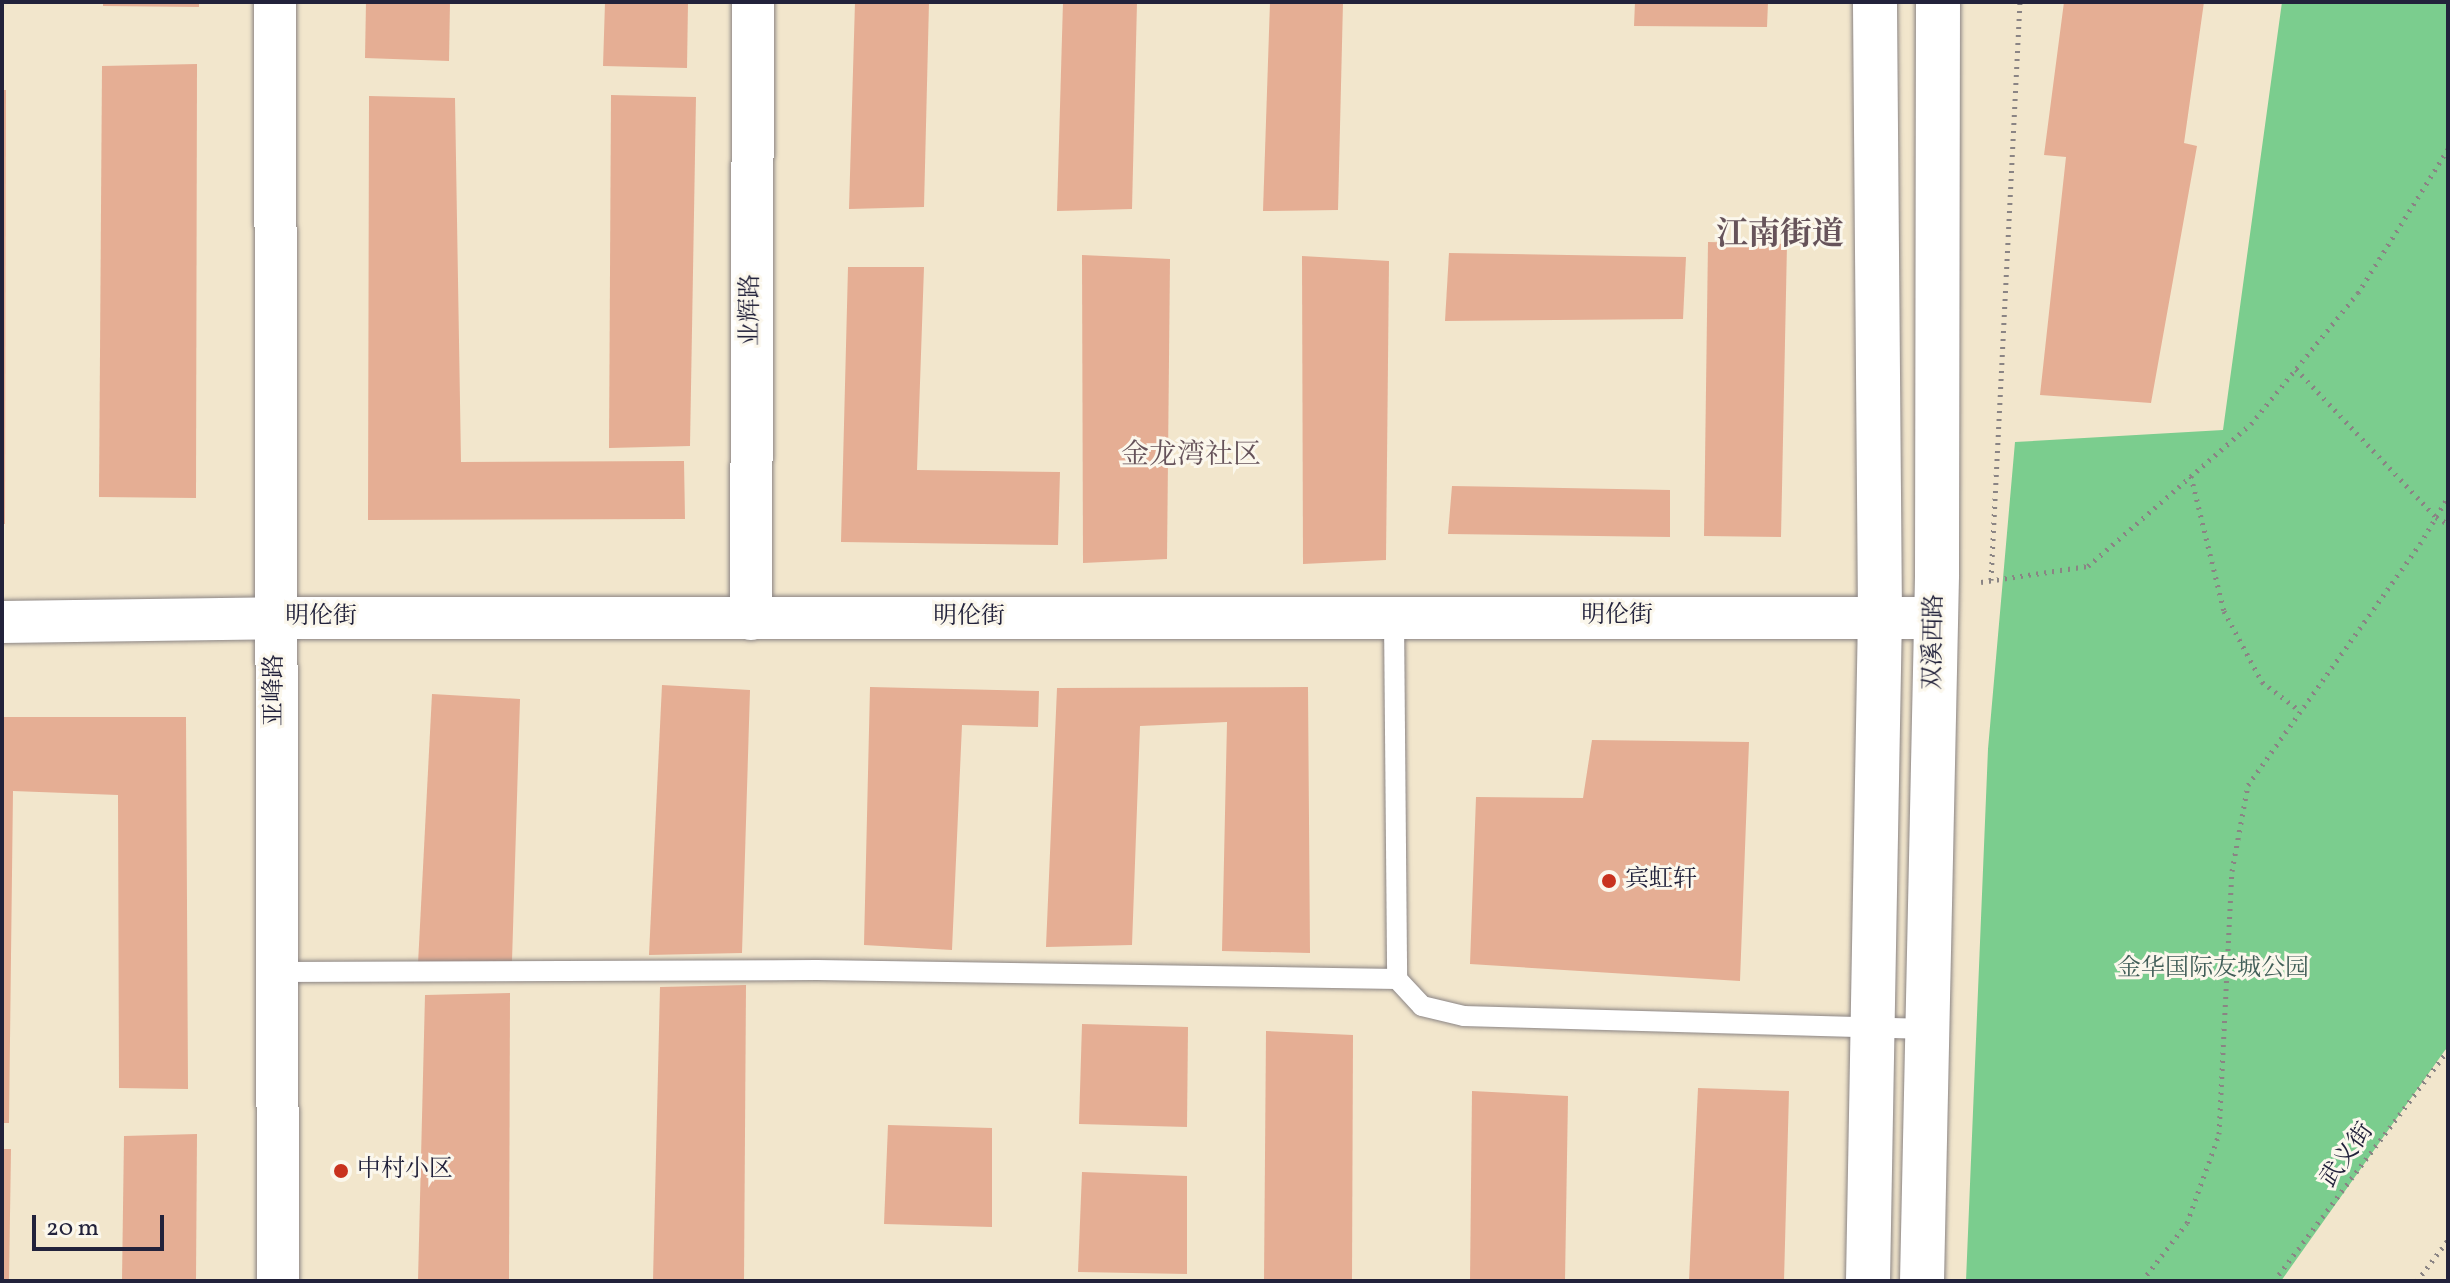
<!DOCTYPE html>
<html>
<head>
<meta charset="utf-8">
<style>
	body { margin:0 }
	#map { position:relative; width:2450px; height:1283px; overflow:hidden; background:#f2e6cc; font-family:Vollkorn,"Noto Serif SC",serif }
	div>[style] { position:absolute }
	.green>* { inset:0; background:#7bcd8e }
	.building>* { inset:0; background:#e5ae94 }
	.path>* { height:5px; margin-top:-2.5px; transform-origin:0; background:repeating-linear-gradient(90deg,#8a8484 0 2px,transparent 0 8px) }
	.roads { filter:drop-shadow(0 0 2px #8a8484) drop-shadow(0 0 2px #8a8484) }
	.lane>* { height:20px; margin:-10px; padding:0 10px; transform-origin:10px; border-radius:10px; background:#fff }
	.street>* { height:42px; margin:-21px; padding:0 21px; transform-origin:21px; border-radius:21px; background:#fff }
	.secondary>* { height:44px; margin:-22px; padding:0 22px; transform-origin:22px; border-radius:22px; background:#fff }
	.dots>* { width:22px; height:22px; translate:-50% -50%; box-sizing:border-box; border:4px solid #fbf7ec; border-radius:50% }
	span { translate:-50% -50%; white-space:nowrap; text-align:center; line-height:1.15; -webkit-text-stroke:6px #fbf7ec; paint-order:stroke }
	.street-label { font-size:24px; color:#22223b }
	.poi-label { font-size:24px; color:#22223b }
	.left { translate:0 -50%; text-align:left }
	.park-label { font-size:24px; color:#415e58 }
	.quarter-label { font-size:28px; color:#66535a }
	.district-label { font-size:32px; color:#66535a; font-weight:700 }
	.frame { position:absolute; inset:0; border:4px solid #22223b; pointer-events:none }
	.scale { position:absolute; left:32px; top:1215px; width:132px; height:36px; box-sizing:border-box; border:4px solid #22223b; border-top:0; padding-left:10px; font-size:24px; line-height:28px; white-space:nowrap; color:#22223b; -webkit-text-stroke:6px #fbf7ec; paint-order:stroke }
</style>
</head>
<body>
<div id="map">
	<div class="green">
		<i style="clip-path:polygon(2282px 2px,2448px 2px,2448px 1046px,2281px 1281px,1966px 1281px,1988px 749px,2015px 442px,2223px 430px)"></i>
	</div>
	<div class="building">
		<i style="clip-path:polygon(103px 2px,199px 2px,199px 7px,103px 6px)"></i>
		<i style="clip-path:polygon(366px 2px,450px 2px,449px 61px,365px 58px)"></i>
		<i style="clip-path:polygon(605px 2px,688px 2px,687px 68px,603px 66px)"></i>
		<i style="clip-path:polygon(855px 2px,929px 2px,924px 207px,849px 209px)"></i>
		<i style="clip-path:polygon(1063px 2px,1137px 2px,1132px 209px,1057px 211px)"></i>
		<i style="clip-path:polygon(1270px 2px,1343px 2px,1338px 210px,1263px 211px)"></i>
		<i style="clip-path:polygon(1635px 2px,1768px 2px,1767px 27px,1634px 26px)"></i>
		<i style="clip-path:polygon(2064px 2px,2204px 2px,2184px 143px,2197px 146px,2151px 403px,2040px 395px,2066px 157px,2044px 155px)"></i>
		<i style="clip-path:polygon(197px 64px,196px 498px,99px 497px,102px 66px)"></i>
		<i style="clip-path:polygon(2px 90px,6px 90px,5px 524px,2px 524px)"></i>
		<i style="clip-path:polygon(611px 95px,696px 97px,690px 446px,609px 448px)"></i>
		<i style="clip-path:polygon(369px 96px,455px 98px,461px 462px,684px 461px,685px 519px,368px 520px)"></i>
		<i style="clip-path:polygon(1708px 242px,1787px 244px,1781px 537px,1704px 536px)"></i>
		<i style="clip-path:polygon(1449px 253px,1686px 257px,1683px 319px,1445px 321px)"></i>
		<i style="clip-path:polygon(1082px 255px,1170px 259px,1167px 559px,1083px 563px)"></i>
		<i style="clip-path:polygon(1302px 256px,1389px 261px,1386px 560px,1303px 564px)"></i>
		<i style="clip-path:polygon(848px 267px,924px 267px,917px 470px,1060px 472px,1058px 545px,841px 542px)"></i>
		<i style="clip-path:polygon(1452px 486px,1670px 490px,1670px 537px,1448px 534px)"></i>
		<i style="clip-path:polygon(662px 685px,750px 690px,742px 953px,649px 955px)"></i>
		<i style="clip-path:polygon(870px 687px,1039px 691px,1038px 727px,962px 725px,952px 950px,864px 945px)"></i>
		<i style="clip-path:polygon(1308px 687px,1310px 953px,1222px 951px,1227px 722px,1140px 726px,1132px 945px,1046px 947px,1057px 688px)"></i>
		<i style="clip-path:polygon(432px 694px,520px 699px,512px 961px,418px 964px)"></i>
		<i style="clip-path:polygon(2px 717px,186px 717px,188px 1089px,119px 1088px,118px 795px,13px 791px,9px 1123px,2px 1123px)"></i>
		<i style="clip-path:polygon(1592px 740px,1749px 742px,1740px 981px,1470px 964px,1476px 797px,1583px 798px)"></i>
		<i style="clip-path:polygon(746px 985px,744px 1281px,653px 1281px,660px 987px)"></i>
		<i style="clip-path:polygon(510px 993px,509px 1281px,418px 1281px,425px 995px)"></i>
		<i style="clip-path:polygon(1082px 1024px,1188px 1027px,1187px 1127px,1079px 1124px)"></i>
		<i style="clip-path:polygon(1266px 1031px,1353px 1035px,1352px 1281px,1264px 1281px)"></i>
		<i style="clip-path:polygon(1698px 1088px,1789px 1091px,1784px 1281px,1689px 1281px)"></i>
		<i style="clip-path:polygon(1472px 1091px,1568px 1096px,1565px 1281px,1470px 1281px)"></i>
		<i style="clip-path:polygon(888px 1125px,992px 1128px,992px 1227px,884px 1224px)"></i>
		<i style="clip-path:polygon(197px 1134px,196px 1281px,122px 1281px,124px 1136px)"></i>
		<i style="clip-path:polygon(2px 1149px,11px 1149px,9px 1281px,2px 1281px)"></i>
		<i style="clip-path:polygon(1082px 1172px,1187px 1176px,1187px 1274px,1078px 1272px)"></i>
	</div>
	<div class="path">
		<i style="left:2296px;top:369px;width:204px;rotate:46.6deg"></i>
		<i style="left:2436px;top:517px;width:14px;rotate:30deg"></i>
		<i style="left:2191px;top:476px;width:139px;rotate:76.3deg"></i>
		<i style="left:2224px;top:611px;width:81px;rotate:61.8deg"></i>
		<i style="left:2262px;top:682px;width:46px;rotate:37.1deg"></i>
		<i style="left:1991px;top:580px;width:579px;rotate:-87.13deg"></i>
		<i style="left:1981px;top:582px;width:108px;rotate:-8.5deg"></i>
		<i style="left:2088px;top:566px;width:216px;rotate:-41.1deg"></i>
		<i style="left:2251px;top:424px;width:169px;rotate:-50.8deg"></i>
		<i style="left:2358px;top:293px;width:170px;rotate:-58deg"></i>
		<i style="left:2142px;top:1281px;width:73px;rotate:-52.2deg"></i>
		<i style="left:2187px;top:1223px;width:95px;rotate:-70.2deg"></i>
		<i style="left:2219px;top:1134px;width:263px;rotate:-87.2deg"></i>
		<i style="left:2232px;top:871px;width:87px;rotate:-79.5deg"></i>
		<i style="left:2248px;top:785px;width:296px;rotate:-54.5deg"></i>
		<i style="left:2420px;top:544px;width:55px;rotate:-59.2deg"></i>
		<i style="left:2274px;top:1281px;width:289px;rotate:-53deg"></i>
		<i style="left:2417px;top:1281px;width:51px;rotate:-52.9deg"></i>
	</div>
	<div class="roads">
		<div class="lane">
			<i style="left:1394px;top:617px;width:362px;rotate:89.5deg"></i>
			<i style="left:277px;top:972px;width:540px;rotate:-0.21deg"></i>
			<i style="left:817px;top:970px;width:580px;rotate:0.89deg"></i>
			<i style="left:1397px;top:979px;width:37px;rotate:47deg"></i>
			<i style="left:1422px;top:1006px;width:43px;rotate:13.4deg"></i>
			<i style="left:1464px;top:1016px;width:463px;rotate:1.6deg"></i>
		</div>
		<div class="street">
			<i style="left:275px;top:2px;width:1279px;rotate:89.87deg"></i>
			<i style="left:751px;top:619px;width:617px;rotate:-89.81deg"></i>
			<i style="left:2px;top:622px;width:274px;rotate:-0.8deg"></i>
			<i style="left:276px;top:618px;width:1660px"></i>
		</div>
		<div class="secondary">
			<i style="left:1868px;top:1281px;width:665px;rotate:-88.97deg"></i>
			<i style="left:1880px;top:616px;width:614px;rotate:-90.47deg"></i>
			<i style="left:1922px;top:1281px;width:707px;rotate:-88.78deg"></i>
			<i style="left:1937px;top:574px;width:572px;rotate:-89.9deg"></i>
		</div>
	</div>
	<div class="dots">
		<i style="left:1609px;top:881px;background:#c8321e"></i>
		<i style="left:341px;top:1171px;background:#c8321e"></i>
	</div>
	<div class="street-label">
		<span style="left:752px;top:310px;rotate:-90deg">业辉路</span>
		<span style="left:1617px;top:617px">明伦街</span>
		<span style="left:321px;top:618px">明伦街</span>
		<span style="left:969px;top:618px">明伦街</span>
		<span style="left:1935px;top:642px;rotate:-89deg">双溪西路</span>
		<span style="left:276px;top:690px;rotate:-90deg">亚峰路</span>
		<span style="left:2348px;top:1156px;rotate:-54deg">武义街</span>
	</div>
	<div class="poi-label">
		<span class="left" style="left:1625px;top:881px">宾虹轩</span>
		<span class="left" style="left:357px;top:1171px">中村小区</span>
	</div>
	<div class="park-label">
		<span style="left:2213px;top:970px">金华国际友城公园</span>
	</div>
	<div class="quarter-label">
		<span style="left:1191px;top:456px">金龙湾社区</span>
	</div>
	<div class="district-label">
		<span style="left:1780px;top:236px">江南街道</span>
	</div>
	<div class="frame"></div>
	<div class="scale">20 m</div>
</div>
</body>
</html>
